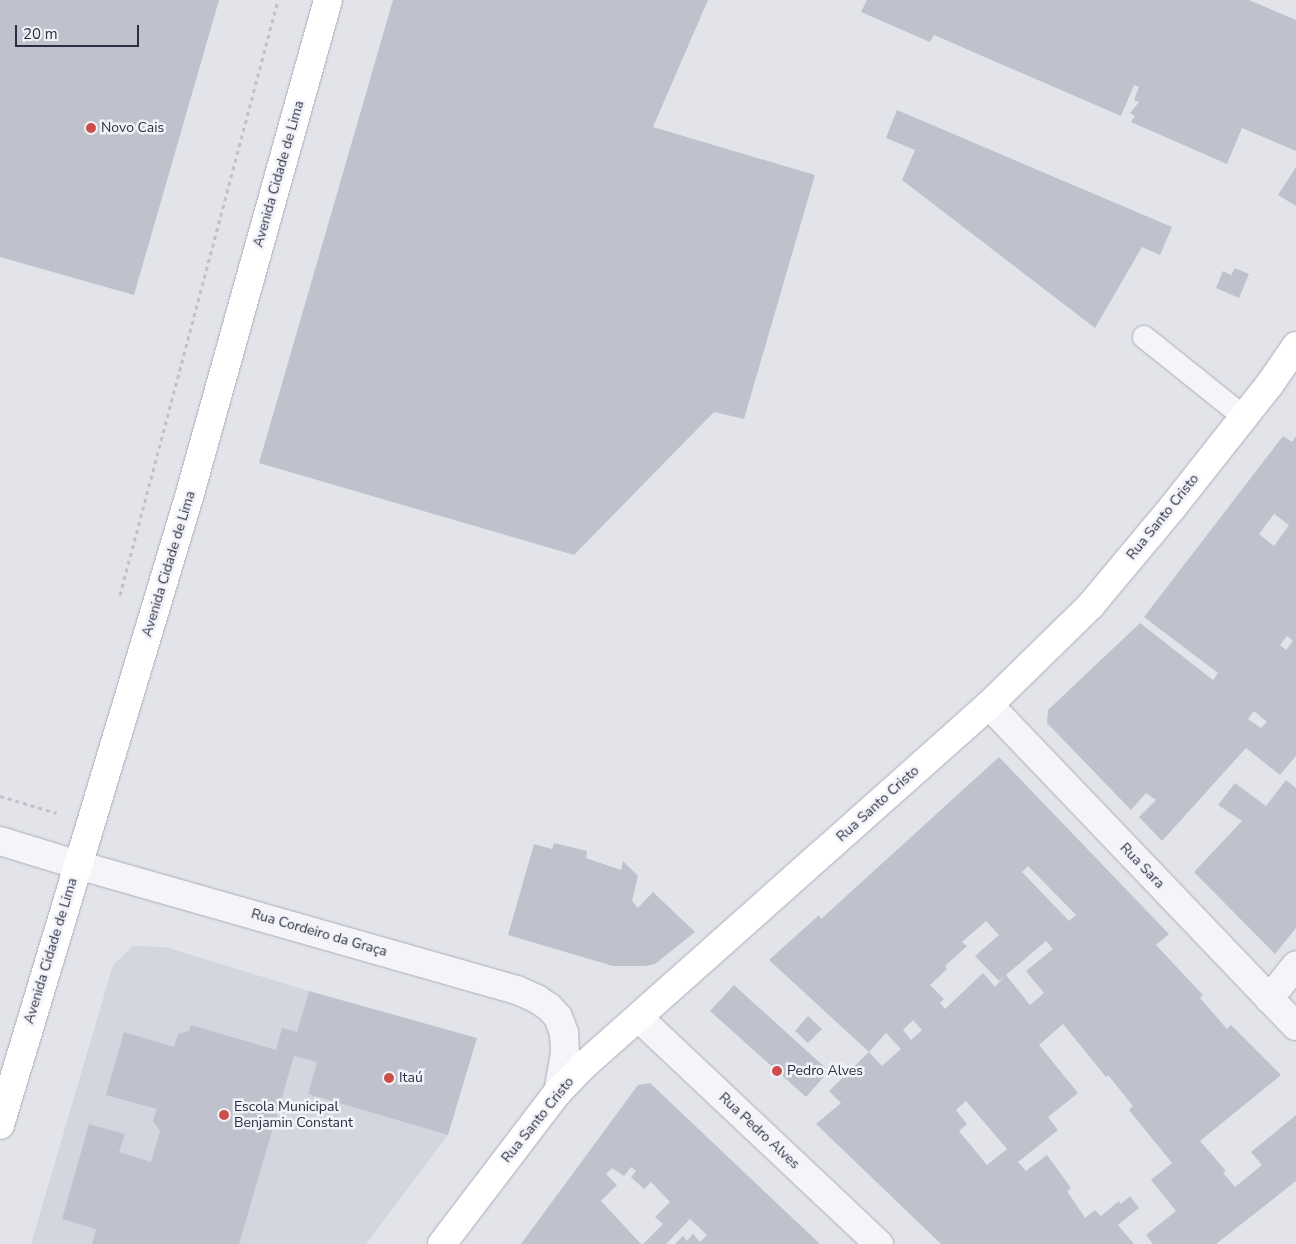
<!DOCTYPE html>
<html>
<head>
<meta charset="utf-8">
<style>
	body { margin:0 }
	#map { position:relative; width:1296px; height:1244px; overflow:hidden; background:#e2e4ea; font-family:"Nunito Sans",sans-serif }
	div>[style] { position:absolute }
	.built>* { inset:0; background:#d4d6df }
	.building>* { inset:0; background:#bfc2cd }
	.path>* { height:3px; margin-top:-1.5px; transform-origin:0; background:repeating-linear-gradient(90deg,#c0c1c9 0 4px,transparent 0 8px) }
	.roads { filter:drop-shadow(0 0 1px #abadb8) drop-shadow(0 0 1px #abadb8) }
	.service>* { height:22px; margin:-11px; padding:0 11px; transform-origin:11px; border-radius:11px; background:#f5f5f9 }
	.minor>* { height:28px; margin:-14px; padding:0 14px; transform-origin:14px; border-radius:14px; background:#f5f5f9 }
	.tertiary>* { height:28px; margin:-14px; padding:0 14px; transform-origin:14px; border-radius:14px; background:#f5f5f9 }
	.secondary>* { height:28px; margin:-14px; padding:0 14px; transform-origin:14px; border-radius:14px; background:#fff }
	.dots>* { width:14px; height:14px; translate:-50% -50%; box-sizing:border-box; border:2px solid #f2f3f8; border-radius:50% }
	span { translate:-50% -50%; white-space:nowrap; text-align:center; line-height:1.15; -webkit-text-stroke:5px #f2f3f8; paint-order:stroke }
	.poi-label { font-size:14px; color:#2a2e42 }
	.left { translate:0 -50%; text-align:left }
	.street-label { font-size:14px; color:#2a2e42 }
	.scale { position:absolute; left:15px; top:25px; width:124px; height:22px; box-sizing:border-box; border:2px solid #2a2e42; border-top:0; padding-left:6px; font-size:15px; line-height:18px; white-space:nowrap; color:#2a2e42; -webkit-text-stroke:4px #f2f3f8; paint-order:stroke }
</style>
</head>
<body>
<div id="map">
	<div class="built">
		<i style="clip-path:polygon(133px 946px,165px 947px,309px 991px,291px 1055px,317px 1062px,309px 1094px,448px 1135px,366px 1244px,31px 1244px,113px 965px)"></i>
	</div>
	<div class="building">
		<i style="clip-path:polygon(0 0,219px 0,134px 295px,0 257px)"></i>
		<i style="clip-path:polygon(393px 0,708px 0,653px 127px,815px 175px,744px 419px,714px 412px,574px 555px,259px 463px)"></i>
		<i style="clip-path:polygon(867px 0,1249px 0,1296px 20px,1296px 151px,1242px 128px,1227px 164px,1131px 122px,1135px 116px,1130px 113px,1139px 102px,1134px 100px,1139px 87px,1134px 85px,1121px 116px,934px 35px,930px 42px,861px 12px)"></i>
		<i style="clip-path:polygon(897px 110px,1172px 227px,1160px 255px,1142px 247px,1095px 328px,902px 180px,915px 150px,886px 138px)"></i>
		<i style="clip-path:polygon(1296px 167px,1296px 206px,1278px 195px)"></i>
		<i style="clip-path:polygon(1235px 268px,1249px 274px,1239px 298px,1216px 288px,1223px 271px,1231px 275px)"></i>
		<i style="clip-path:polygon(evenodd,1283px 436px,1292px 442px,1296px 436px,1296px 756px,1280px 775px,1246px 748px,1162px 841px,1139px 817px,1156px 800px,1146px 793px,1131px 810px,1047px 723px,1048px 710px,1140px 623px,1213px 680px,1218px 673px,1144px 617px,1283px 436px,1274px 514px,1289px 525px,1274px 546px,1259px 534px,1274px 514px,1283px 436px,1287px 636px,1293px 641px,1286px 650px,1280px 645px,1287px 636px,1283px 436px,1254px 711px,1267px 722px,1261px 728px,1248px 719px,1254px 711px)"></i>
		<i style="clip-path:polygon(evenodd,999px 757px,1169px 934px,1156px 945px,1203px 995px,1200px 998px,1227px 1029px,1231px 1025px,1281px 1075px,1200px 1141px,1226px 1171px,1223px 1173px,1235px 1187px,1262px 1165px,1251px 1152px,1296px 1115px,1296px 1181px,1216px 1244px,1153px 1244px,1146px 1235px,1176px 1211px,1151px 1180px,1172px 1163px,1129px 1110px,1133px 1106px,1108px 1075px,1106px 1077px,1063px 1024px,1039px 1045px,1078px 1093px,1048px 1117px,1058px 1130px,1018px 1162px,1026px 1171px,1047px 1155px,1071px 1188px,1067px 1191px,1085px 1218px,1095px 1210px,1101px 1216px,1119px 1201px,1121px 1204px,1130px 1196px,1139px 1208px,1118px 1225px,1134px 1244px,941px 1244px,816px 1124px,841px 1103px,829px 1091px,869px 1052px,882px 1066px,901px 1049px,886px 1033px,869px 1052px,769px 960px,819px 915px,821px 919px,999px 757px,1028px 866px,1076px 915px,1069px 921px,1022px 872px,1028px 866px,999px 757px,986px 921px,999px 935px,975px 956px,999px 981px,1004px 977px,995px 987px,983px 973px,945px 1009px,940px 1003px,944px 999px,930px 985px,947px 969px,945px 966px,967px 946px,962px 942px,986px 921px,999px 757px,1046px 941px,1053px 949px,1026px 971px,1044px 993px,1030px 1005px,1006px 975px,1046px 941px,999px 757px,913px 1020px,922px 1030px,911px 1040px,903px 1030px,913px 1020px,999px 757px,966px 1101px,1007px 1149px,987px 1165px,959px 1131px,967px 1124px,956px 1110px,966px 1101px)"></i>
		<i style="clip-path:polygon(1286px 780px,1296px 788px,1296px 928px,1275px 954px,1194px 872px,1242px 821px,1218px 805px,1235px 783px,1266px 806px)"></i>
		<i style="clip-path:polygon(554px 843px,587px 851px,586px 858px,621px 870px,623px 861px,638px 876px,632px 901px,638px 908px,653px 892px,695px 932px,655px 964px,645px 966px,613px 966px,508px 935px,534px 844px,552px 849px)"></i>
		<i style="clip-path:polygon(734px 985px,829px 1071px,806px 1097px,710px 1011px)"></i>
		<i style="clip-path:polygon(309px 991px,477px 1038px,448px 1135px,308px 1094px,317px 1062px,294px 1056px,239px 1244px,92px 1244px,96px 1229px,62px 1219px,89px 1124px,125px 1134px,119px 1152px,151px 1162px,160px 1131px,153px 1121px,157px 1109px,106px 1095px,124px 1032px,174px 1047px,178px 1034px,189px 1031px,191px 1025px,276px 1050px,282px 1028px,297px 1032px)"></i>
		<i style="clip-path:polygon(808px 1016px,822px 1029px,808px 1043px,795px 1031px)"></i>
		<i style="clip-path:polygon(650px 1083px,728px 1157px,820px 1244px,675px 1244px,683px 1236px,687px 1241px,693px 1234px,700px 1242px,707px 1235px,690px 1219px,666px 1244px,643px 1244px,663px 1224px,655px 1217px,670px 1202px,651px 1182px,644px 1189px,631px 1177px,636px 1171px,631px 1167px,624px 1176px,612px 1168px,606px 1174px,617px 1185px,601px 1201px,641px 1244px,521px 1244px,635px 1089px,638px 1085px)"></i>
	</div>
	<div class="path">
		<i style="left:120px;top:595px;width:616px;rotate:-75.13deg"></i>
		<i style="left:0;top:796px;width:59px;rotate:16.6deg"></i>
	</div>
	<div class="roads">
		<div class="service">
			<i style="left:1144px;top:337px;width:128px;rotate:38.7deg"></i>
		</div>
		<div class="minor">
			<i style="left:989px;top:705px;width:444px;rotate:46.3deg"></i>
			<i style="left:0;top:841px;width:82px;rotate:17.1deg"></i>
			<i style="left:1269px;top:999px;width:43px;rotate:-51.5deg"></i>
		</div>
		<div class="tertiary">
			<i style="left:78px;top:865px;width:456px;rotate:15.9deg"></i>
			<i style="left:517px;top:990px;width:22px;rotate:24deg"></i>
			<i style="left:537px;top:999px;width:14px;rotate:34deg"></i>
			<i style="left:549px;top:1007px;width:13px;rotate:48deg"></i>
			<i style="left:558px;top:1017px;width:17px;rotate:69deg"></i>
			<i style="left:564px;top:1033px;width:20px;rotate:87deg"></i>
			<i style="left:565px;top:1053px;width:40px;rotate:100deg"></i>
			<i style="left:639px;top:1018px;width:330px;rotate:43.3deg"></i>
		</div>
		<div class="secondary">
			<i style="left:0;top:1125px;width:656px;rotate:-73.25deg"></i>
			<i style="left:189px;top:497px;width:516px;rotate:-74.37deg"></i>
			<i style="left:442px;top:1244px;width:191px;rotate:-52.7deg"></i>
			<i style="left:558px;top:1092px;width:35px;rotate:-46deg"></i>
			<i style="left:582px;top:1067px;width:545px;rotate:-41.65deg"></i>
			<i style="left:989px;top:705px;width:143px;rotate:-44.4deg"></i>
			<i style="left:1091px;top:605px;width:126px;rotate:-50.1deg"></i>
			<i style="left:1172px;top:508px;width:158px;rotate:-51.7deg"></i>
			<i style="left:1270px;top:384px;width:46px;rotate:-55.6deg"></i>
		</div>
	</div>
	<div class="dots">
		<i style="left:91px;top:128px;background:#cd4e49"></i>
		<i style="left:777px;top:1071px;background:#cd4e49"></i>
		<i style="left:389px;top:1078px;background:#cd4e49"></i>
		<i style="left:224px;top:1115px;background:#cd4e49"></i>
	</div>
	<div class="poi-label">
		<span class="left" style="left:101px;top:128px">Novo Cais</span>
		<span class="left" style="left:787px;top:1071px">Pedro Alves</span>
		<span class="left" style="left:399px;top:1078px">Itaú</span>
		<span class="left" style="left:234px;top:1115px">Escola Municipal<br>Benjamin Constant</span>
	</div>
	<div class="street-label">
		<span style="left:279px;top:174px;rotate:-74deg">Avenida Cidade de Lima</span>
		<span style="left:1163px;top:517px;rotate:-51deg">Rua Santo Cristo</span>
		<span style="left:169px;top:564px;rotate:-73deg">Avenida Cidade de Lima</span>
		<span style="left:878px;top:804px;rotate:-42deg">Rua Santo Cristo</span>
		<span style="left:1142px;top:866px;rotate:46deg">Rua Sara</span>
		<span style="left:319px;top:933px;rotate:16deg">Rua Cordeiro da Graça</span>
		<span style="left:51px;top:951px;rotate:-73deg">Avenida Cidade de Lima</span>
		<span style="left:538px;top:1120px;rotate:-51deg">Rua Santo Cristo</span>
		<span style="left:759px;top:1131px;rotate:43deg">Rua Pedro Alves</span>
	</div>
	<div class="scale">20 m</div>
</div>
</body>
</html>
